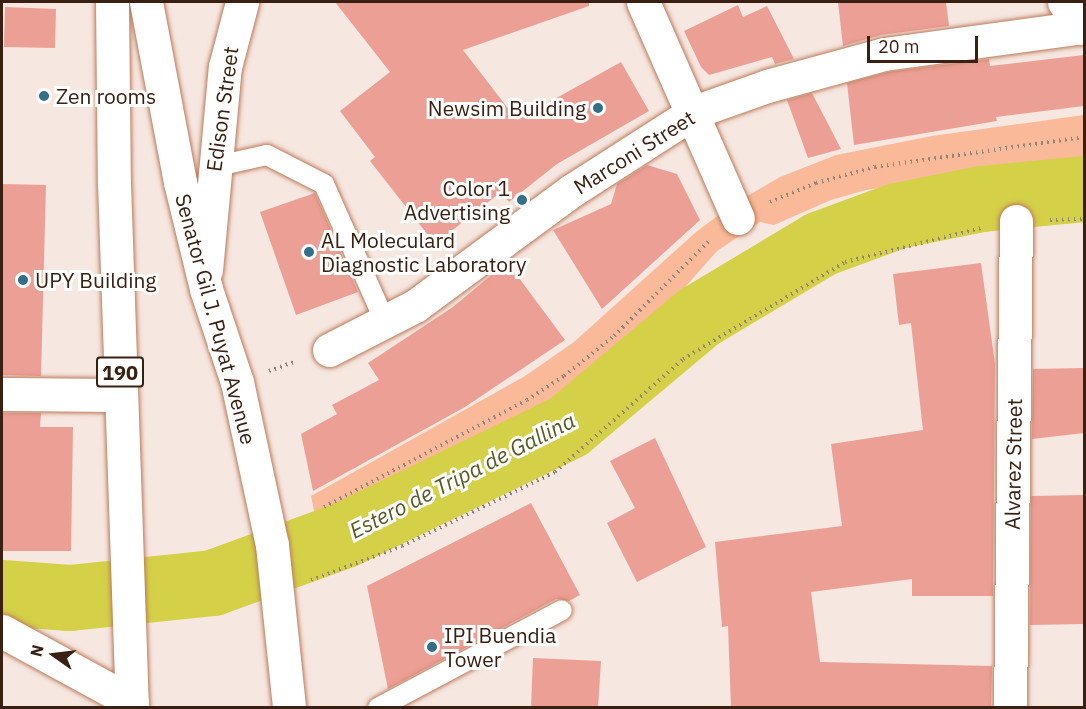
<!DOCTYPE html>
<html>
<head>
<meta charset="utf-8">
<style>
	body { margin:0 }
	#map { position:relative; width:1086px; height:709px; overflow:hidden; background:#f6e7e0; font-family:"IBM Plex Sans",sans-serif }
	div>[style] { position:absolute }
	.green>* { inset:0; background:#faba9a }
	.river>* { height:66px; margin:-33px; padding:0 33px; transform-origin:33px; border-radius:33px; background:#d4d048 }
	.building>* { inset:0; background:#ec9f95 }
	.path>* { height:4px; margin-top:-2px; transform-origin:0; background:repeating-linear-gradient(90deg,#978378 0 1.5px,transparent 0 6px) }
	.roads { filter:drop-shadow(0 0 2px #bc7a59) drop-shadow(0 0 2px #bc7a59) }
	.service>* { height:20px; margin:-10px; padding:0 10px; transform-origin:10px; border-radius:10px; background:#fff }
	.minor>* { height:33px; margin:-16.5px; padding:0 16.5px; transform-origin:16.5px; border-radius:16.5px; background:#fff }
	.tertiary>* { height:33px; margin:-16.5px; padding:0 16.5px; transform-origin:16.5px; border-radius:16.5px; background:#fff }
	.secondary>* { height:33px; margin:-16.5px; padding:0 16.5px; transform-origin:16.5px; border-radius:16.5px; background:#fff }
	.primary>* { height:33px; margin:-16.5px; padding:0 16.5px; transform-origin:16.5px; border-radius:16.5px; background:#fff }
	.dots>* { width:16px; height:16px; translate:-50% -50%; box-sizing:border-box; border:3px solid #fff; border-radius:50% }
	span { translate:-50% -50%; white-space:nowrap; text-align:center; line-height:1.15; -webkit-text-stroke:6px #fff; paint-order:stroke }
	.shield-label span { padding:2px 4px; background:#fff; border:2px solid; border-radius:4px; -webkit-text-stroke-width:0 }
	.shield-label { font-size:20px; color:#3a2012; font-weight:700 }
	.poi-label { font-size:21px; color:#3a2012 }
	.left { translate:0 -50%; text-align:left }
	.right { translate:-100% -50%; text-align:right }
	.street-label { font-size:21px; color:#3a2012 }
	.water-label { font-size:22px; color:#5a5924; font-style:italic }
	.frame { position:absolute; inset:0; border:3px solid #3a2012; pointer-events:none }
	.north { position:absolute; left:24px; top:625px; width:60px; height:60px; -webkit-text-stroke:4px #fff; paint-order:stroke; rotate:284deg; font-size:16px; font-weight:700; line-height:24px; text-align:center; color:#3a2012 }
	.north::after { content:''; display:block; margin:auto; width:21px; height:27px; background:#3a2012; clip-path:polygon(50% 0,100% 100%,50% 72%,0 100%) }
	.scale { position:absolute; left:867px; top:36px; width:111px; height:27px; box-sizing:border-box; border:3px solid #3a2012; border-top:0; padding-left:8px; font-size:18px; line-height:21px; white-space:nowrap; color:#3a2012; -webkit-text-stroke:4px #fff; paint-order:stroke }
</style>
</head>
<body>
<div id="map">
	<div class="green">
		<i style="clip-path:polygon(1084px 115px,1084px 159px,866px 190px,831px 200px,774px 225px,760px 222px,717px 251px,634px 345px,587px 383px,531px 418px,318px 530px,311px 496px,525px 376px,574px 342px,696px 232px,732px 205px,780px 177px,836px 155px,932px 136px)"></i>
	</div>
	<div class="river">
		<i style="left:2px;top:593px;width:68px;rotate:4.2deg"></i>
		<i style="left:70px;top:598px;width:144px;rotate:-6deg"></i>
		<i style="left:213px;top:583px;width:140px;rotate:-20deg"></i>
		<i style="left:345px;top:535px;width:249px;rotate:-25.9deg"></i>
		<i style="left:569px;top:426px;width:170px;rotate:-40deg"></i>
		<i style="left:699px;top:317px;width:142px;rotate:-30.9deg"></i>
		<i style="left:821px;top:244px;width:81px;rotate:-20.2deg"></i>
		<i style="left:897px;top:216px;width:87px;rotate:-11.3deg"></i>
		<i style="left:982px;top:199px;width:102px;rotate:-5.6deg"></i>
	</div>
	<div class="building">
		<i style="clip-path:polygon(335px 2px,589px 2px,589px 6px,463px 50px,517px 120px,621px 62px,649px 111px,557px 164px,509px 202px,501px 192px,435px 244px,370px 161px,375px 157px,340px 111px,390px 72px)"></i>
		<i style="clip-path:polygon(838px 2px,946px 2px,949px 26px,881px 35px,843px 46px)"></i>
		<i style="clip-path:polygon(738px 5px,743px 17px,767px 6px,794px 59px,775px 64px,772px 57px,709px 75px,701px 67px,684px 31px)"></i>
		<i style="clip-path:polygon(5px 7px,56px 9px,55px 48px,4px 47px)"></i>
		<i style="clip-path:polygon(1084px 55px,1084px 106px,996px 117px,997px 121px,854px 145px,847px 83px,888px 72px,989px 59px,990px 66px)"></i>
		<i style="clip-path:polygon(812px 93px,841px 149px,808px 158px,787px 100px)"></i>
		<i style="clip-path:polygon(647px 165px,677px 174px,700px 220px,602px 309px,553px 230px,611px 204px,617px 184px)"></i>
		<i style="clip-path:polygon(2px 184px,46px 185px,41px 376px,2px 375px)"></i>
		<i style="clip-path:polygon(315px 193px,358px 292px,296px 315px,260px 212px)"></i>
		<i style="clip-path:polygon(507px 262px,565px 340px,465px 407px,313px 491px,301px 434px,337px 414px,332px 405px,379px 380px,368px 363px,453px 307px)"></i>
		<i style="clip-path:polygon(981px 263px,995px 364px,993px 596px,912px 596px,912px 579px,811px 592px,820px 662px,992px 666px,991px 708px,731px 708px,728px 626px,722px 627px,715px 542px,842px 526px,831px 444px,923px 430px,911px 323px,899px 325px,893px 274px)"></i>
		<i style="clip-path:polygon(1084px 368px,1084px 433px,1032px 439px,1033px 369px)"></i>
		<i style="clip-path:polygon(2px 413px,41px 413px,40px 427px,73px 427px,71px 551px,2px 551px)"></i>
		<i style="clip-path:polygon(655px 438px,706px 547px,637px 582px,607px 523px,635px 508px,610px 461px)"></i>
		<i style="clip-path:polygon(1084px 495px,1084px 624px,1030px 625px,1031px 496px)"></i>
		<i style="clip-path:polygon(531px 503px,580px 595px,569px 601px,556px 599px,388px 689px,367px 586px)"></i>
		<i style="clip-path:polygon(533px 658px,601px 661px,598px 708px,531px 708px)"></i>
	</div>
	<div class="path">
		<i style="left:770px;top:202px;width:50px;rotate:-22.4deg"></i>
		<i style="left:816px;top:183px;width:61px;rotate:-15.2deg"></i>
		<i style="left:875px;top:167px;width:211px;rotate:-8.2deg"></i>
		<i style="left:1050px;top:220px;width:34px;rotate:-2deg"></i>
		<i style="left:269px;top:371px;width:29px;rotate:-20deg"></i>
		<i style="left:324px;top:507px;width:229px;rotate:-27.8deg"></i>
		<i style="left:527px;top:400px;width:44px;rotate:-33deg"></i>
		<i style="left:564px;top:376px;width:64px;rotate:-38.7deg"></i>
		<i style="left:614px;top:336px;width:136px;rotate:-45deg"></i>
		<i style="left:311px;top:580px;width:97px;rotate:-20.5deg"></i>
		<i style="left:402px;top:546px;width:170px;rotate:-25.8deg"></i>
		<i style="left:555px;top:472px;width:171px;rotate:-41.4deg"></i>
		<i style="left:683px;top:359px;width:189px;rotate:-30.9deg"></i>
		<i style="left:845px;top:262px;width:140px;rotate:-14deg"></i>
	</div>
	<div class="roads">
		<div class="service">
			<i style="left:213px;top:167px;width:55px;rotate:-12.5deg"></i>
			<i style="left:267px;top:155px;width:64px;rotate:27deg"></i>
			<i style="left:324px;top:184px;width:153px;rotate:66.1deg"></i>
			<i style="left:378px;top:708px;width:208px;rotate:-28deg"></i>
		</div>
		<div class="minor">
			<i style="left:643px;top:2px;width:236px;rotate:66.3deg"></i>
			<i style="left:1064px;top:2px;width:32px;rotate:54deg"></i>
			<i style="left:329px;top:350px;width:97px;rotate:-27.1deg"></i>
			<i style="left:415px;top:306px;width:194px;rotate:-36.4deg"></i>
			<i style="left:571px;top:191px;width:146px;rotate:-32.7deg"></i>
			<i style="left:694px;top:112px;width:77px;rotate:-19.6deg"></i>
			<i style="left:767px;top:86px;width:121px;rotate:-15.3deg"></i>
			<i style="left:884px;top:54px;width:202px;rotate:-7.7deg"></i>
			<i style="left:2px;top:394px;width:119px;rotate:0.5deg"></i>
			<i style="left:1010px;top:708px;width:487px;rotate:-89.3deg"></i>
		</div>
		<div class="tertiary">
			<i style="left:2px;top:631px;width:148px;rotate:28.6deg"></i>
		</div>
		<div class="secondary">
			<i style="left:206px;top:270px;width:204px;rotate:-84.7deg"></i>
			<i style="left:225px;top:67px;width:67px;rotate:-75.3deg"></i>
		</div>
		<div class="primary">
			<i style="left:112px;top:2px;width:181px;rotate:89.4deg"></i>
			<i style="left:114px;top:183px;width:525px;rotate:88.04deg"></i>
			<i style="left:146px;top:2px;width:183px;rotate:79.3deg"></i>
			<i style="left:180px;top:182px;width:110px;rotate:76.3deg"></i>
			<i style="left:206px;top:289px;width:98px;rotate:71.6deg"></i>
			<i style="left:237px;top:382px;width:167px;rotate:77.9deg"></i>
			<i style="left:272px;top:545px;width:164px;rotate:84deg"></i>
		</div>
	</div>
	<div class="dots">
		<i style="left:44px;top:96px;background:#346e87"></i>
		<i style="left:598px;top:108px;background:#346e87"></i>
		<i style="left:522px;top:200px;background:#346e87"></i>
		<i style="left:309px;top:252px;background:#346e87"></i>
		<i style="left:23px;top:280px;background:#346e87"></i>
		<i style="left:432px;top:647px;background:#346e87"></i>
	</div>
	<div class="shield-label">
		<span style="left:120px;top:372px">190</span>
	</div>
	<div class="poi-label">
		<span class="left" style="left:56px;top:96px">Zen rooms</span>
		<span class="right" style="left:586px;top:108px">Newsim Building</span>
		<span class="right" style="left:510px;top:200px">Color 1<br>Advertising</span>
		<span class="left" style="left:321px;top:252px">AL Moleculard<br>Diagnostic Laboratory</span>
		<span class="left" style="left:35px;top:280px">UPY Building</span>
		<span class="left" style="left:444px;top:647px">IPI Buendia<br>Tower</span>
	</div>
	<div class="street-label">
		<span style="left:222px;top:109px;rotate:-82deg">Edison Street</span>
		<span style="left:634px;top:152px;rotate:-32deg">Marconi Street</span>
		<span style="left:216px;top:319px;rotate:75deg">Senator Gil J. Puyat Avenue</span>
		<span style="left:1013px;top:464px;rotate:-89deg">Alvarez Street</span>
	</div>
	<div class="water-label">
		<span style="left:462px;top:475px;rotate:-27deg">Estero de Tripa de Gallina</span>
	</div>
	<div class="frame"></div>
	<div class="north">N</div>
	<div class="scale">20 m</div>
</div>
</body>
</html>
